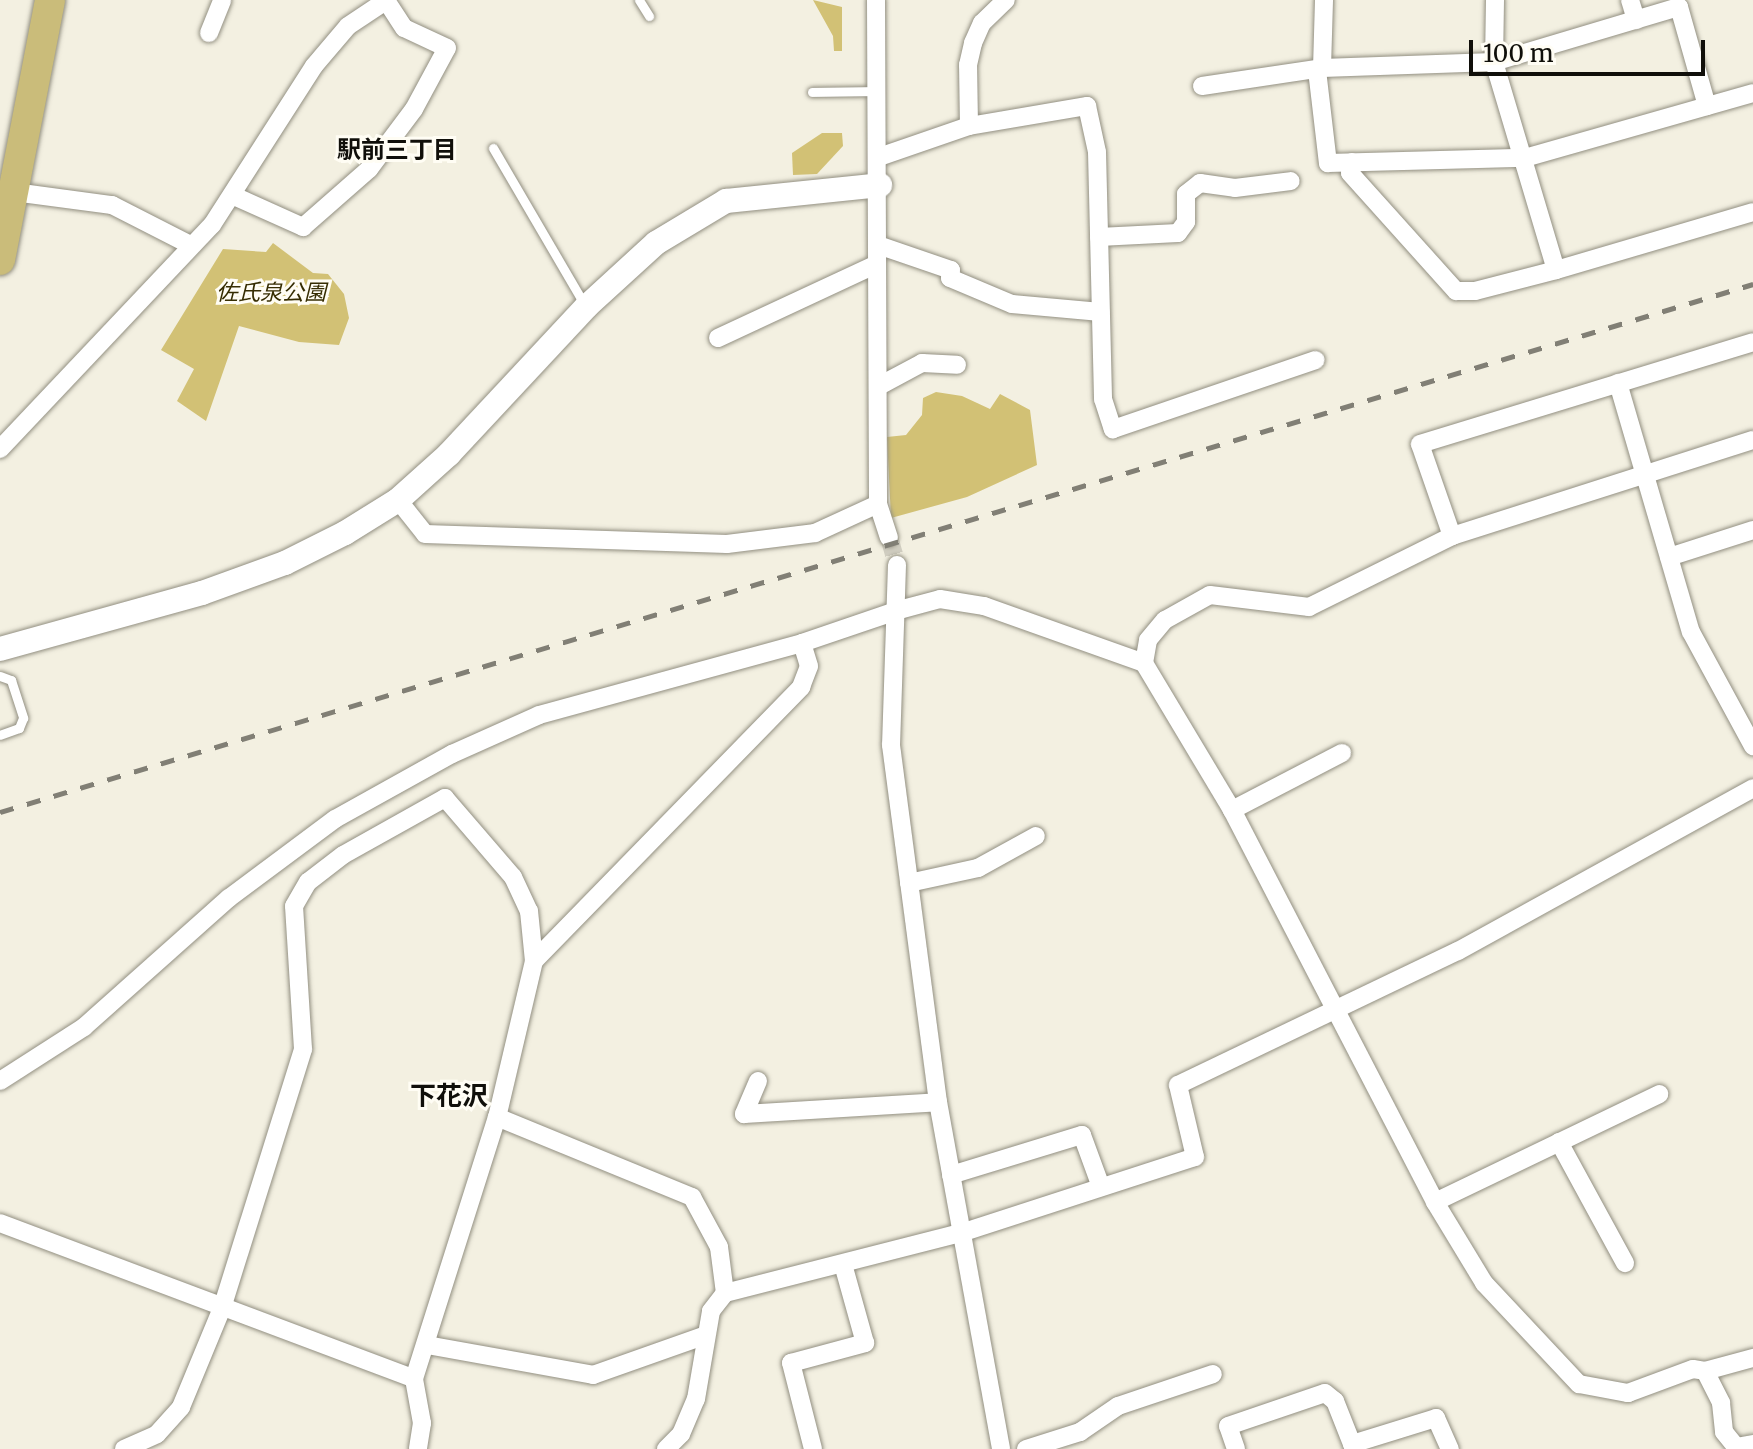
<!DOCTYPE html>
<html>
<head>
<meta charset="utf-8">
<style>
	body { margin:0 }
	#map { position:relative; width:1753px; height:1449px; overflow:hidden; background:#f3f0e1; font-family:Merriweather,"Noto Sans JP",serif }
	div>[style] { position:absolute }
	.green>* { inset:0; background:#d2c175 }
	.minor-tunnel>* { height:18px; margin-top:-9px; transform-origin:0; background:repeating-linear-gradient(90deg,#d1cec1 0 18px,transparent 0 27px) }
	.roads { filter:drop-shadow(0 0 2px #928f81) drop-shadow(0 0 2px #928f81) }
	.service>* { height:9px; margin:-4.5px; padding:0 4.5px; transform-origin:4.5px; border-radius:4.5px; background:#fff }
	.minor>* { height:18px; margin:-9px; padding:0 9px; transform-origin:9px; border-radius:9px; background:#fff }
	.tertiary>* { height:24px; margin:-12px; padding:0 12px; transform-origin:12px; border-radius:12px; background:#fff }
	.primary>* { height:30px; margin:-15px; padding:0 15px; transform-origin:15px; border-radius:15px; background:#cabc7a }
	.rail>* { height:5px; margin-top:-2.5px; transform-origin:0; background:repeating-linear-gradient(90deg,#817f75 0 14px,transparent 0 28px) }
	span { translate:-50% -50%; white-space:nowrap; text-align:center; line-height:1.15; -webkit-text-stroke:6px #fffdf4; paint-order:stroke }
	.park-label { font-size:22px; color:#362d02; font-style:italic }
	.neighbourhood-label { font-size:24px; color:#100f0a; font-weight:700 }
	.quarter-label { font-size:26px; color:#100f0a; font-weight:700 }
	.scale { position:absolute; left:1469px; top:40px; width:236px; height:36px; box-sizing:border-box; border:4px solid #100f0a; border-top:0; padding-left:10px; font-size:24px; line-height:28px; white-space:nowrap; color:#100f0a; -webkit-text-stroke:6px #fffdf4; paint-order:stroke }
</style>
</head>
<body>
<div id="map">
	<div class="green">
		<i style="clip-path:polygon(813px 0,842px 7px,842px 51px,834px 51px,833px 36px)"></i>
		<i style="clip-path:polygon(822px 133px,842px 133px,843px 146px,817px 174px,793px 175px,792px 153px)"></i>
		<i style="clip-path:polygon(273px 243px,313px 273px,328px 274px,344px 294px,349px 318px,339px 345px,299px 342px,239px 326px,206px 421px,177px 401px,194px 369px,161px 350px,223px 249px,266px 252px)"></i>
		<i style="clip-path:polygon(936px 392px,962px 396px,990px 409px,1000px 394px,1030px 410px,1037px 465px,967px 497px,891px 518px,887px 437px,906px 435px,922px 415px,923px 398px)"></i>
	</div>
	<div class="minor-tunnel">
		<i style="left:889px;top:537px;width:29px;rotate:74deg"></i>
	</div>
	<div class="roads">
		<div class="service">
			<i style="left:639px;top:0;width:19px;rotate:58deg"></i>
			<i style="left:812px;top:92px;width:64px;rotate:-0.9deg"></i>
			<i style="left:493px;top:148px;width:184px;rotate:59.7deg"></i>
			<i style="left:0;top:676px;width:12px;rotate:20deg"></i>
			<i style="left:11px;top:680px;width:40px;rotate:72deg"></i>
			<i style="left:23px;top:718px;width:11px;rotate:112deg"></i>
			<i style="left:19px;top:728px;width:20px;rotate:160deg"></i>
		</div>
		<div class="minor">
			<i style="left:876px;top:0;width:504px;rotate:89.77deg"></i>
			<i style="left:878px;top:504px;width:35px;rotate:72deg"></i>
			<i style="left:1495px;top:0;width:62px;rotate:90.9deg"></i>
			<i style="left:1494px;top:62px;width:217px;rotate:73.4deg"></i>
			<i style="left:1630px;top:0;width:21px;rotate:73deg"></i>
			<i style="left:209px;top:33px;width:35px;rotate:-68deg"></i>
			<i style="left:1322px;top:68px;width:68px;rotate:-88.3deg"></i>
			<i style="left:1317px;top:70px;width:94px;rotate:83.3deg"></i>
			<i style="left:1328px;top:163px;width:197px;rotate:-1.5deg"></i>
			<i style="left:1525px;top:158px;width:237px;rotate:-15.9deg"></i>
			<i style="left:1202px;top:86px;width:121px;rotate:-8.5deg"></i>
			<i style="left:1322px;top:68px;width:172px;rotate:-2deg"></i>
			<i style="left:1494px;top:62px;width:193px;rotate:-16.6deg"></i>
			<i style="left:1679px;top:7px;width:103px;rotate:74.2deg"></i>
			<i style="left:969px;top:126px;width:61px;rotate:-90.9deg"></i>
			<i style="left:968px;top:65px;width:23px;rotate:-77deg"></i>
			<i style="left:973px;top:43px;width:22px;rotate:-66deg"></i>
			<i style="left:982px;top:23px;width:33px;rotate:-44deg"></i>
			<i style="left:879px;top:157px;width:95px;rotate:-19deg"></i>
			<i style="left:969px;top:126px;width:120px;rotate:-9.6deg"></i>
			<i style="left:1087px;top:106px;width:47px;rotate:77.7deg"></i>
			<i style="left:1097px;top:152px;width:247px;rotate:88.6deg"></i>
			<i style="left:1103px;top:399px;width:32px;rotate:72deg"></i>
			<i style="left:1113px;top:429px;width:214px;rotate:-18.8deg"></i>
			<i style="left:1352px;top:162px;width:11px;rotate:100deg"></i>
			<i style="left:1350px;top:173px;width:159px;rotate:48.1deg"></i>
			<i style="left:1456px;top:291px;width:19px"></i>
			<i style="left:1475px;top:291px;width:84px;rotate:-14.5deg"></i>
			<i style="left:1556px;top:270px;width:205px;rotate:-16.4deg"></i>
			<i style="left:14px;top:192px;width:99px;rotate:7.6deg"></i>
			<i style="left:112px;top:205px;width:88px;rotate:27.1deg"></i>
			<i style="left:234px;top:196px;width:76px;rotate:24.2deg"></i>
			<i style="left:303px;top:227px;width:88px;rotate:-41.3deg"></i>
			<i style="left:369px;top:169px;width:75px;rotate:-53.1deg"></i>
			<i style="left:414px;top:109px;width:69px;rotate:-61.6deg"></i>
			<i style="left:447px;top:48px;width:47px;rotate:-155.1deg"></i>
			<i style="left:404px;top:28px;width:33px;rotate:-123deg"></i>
			<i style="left:1099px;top:237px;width:79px;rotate:-2.9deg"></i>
			<i style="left:1178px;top:233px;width:14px;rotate:-54deg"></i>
			<i style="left:1186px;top:222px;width:28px;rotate:-90deg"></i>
			<i style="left:1186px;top:194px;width:18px;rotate:-38deg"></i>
			<i style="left:1200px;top:183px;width:35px;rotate:8deg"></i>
			<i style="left:1235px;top:188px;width:56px;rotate:-7.1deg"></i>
			<i style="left:878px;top:245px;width:77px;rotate:18.9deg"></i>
			<i style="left:951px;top:270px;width:8px;rotate:97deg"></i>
			<i style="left:950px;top:278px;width:67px;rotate:22.8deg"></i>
			<i style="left:1012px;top:304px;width:89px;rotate:5.1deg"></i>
			<i style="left:718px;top:338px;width:175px;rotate:-25deg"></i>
			<i style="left:1618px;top:383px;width:259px;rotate:73.7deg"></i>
			<i style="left:1691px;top:632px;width:130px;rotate:61.5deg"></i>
			<i style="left:879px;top:386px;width:49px;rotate:-28.1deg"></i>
			<i style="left:922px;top:363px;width:35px;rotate:3deg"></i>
			<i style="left:0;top:449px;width:308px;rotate:-46.6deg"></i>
			<i style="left:212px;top:225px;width:189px;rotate:-57.3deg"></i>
			<i style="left:314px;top:66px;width:52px;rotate:-49.6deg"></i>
			<i style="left:348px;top:26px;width:47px;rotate:-33.7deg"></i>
			<i style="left:398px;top:500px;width:43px;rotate:51.5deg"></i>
			<i style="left:425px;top:534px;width:302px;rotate:1.9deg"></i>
			<i style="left:727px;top:544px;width:89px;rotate:-7.1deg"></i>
			<i style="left:815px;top:533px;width:69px;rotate:-24.7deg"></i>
			<i style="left:1452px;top:536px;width:97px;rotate:-109.2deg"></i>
			<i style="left:1420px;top:444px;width:348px;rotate:-17deg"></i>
			<i style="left:1669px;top:557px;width:88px;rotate:-17.8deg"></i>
			<i style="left:897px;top:565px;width:180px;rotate:91.9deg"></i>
			<i style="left:891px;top:745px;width:360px;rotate:82.5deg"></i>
			<i style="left:938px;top:1102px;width:353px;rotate:79.7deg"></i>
			<i style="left:1144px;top:663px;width:23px;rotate:-80deg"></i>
			<i style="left:1148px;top:640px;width:26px;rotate:-50deg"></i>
			<i style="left:1165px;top:620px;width:51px;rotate:-29.1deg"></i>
			<i style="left:1210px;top:595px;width:100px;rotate:6.9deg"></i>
			<i style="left:1309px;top:607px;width:160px;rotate:-26.4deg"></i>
			<i style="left:1452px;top:536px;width:316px;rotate:-17.7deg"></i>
			<i style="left:1232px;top:810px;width:124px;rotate:-27.4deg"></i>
			<i style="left:909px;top:883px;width:71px;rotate:-12.3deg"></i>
			<i style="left:978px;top:868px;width:66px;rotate:-28.9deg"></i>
			<i style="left:534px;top:961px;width:383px;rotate:-45.7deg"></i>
			<i style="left:801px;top:687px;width:22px;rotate:-69deg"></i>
			<i style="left:809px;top:666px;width:24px;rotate:-107deg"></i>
			<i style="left:0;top:1081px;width:100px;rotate:-32.7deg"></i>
			<i style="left:84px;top:1027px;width:194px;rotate:-41.7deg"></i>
			<i style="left:229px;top:898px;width:132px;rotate:-36.7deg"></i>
			<i style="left:335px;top:819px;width:134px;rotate:-29.1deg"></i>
			<i style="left:452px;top:754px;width:95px;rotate:-24.1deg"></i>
			<i style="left:539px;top:715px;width:273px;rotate:-15.3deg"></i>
			<i style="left:802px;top:643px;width:102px;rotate:-18.8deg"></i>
			<i style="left:899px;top:610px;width:42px;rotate:-15deg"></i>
			<i style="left:940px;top:599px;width:45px;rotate:9deg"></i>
			<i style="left:984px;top:606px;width:170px;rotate:19.6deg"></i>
			<i style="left:1144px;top:663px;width:171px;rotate:59.1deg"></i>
			<i style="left:1232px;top:810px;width:441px;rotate:62.6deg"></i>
			<i style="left:1435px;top:1202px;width:95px;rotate:58.8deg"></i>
			<i style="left:1484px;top:1283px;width:139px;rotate:46.8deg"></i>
			<i style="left:1579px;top:1384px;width:50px;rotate:10.4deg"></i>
			<i style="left:1628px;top:1393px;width:69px;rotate:-20.3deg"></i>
			<i style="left:1693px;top:1369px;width:12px;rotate:9deg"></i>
			<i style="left:1705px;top:1371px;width:50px;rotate:-15.2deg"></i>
			<i style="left:758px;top:1081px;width:36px;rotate:113deg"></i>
			<i style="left:744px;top:1114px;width:194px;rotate:-3.5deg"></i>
			<i style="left:497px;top:1117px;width:211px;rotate:22.3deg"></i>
			<i style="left:692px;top:1197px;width:57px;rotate:61.6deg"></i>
			<i style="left:719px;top:1247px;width:46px;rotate:82.6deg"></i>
			<i style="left:1559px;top:1142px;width:138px;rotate:61.4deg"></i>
			<i style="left:951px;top:1175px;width:137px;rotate:-17deg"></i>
			<i style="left:1082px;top:1135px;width:55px;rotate:69.9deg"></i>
			<i style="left:1435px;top:1202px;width:249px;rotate:-25.7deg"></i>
			<i style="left:0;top:1223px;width:442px;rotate:20.6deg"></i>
			<i style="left:427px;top:1345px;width:169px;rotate:10.2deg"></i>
			<i style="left:593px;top:1375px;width:120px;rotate:-19.5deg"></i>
			<i style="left:1705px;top:1371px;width:36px;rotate:63deg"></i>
			<i style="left:1721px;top:1403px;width:29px;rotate:84deg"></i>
			<i style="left:1724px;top:1432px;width:19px;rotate:51deg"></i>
			<i style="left:1736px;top:1447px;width:17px;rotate:-10deg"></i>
			<i style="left:1352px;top:1444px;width:88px;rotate:-17.2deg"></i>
			<i style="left:1436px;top:1418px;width:34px;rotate:66deg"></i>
			<i style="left:124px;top:1449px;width:36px;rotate:-24deg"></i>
			<i style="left:157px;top:1434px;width:36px;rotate:-48deg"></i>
			<i style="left:181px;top:1407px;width:107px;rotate:-67.5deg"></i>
			<i style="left:222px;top:1308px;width:271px;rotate:-72.6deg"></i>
			<i style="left:303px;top:1049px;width:143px;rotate:-93.6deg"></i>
			<i style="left:294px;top:906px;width:28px;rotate:-60deg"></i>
			<i style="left:308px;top:882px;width:44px;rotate:-37.6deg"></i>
			<i style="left:343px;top:855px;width:117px;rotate:-29.2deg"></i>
			<i style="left:445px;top:798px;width:104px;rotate:49.3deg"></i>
			<i style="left:513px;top:877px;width:38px;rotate:65deg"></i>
			<i style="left:529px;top:911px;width:50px;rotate:84.3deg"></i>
			<i style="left:534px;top:961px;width:160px;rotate:103.3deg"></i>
			<i style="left:497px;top:1117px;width:275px;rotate:107.6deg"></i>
			<i style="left:414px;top:1379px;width:45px;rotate:79.7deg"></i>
			<i style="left:422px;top:1423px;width:26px;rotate:99deg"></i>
			<i style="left:666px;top:1449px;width:21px;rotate:-45deg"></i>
			<i style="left:681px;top:1434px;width:38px;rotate:-67deg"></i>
			<i style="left:696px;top:1399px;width:89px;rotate:-80.3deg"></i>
			<i style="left:711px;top:1311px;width:23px;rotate:-52deg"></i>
			<i style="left:725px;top:1293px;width:244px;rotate:-14.3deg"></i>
			<i style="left:961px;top:1233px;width:246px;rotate:-18deg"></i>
			<i style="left:1195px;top:1157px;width:74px;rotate:-103.3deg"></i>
			<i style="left:1178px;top:1085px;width:310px;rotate:-25.6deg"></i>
			<i style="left:1458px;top:951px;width:337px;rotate:-28.9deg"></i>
			<i style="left:813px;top:1449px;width:89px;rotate:-104.3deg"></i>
			<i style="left:791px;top:1363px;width:77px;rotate:-15.1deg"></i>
			<i style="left:865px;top:1343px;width:82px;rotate:-105.6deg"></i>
			<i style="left:1026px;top:1449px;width:57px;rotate:-17.5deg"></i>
			<i style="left:1080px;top:1432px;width:46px;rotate:-34.4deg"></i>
			<i style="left:1118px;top:1406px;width:100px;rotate:-18.6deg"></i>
			<i style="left:1236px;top:1449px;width:24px;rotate:-109deg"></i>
			<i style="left:1228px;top:1426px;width:102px;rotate:-18.8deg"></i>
			<i style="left:1325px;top:1393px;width:13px;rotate:39deg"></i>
			<i style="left:1335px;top:1401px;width:52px;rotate:68.4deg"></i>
		</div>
		<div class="tertiary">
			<i style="left:0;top:649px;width:210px;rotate:-15.5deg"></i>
			<i style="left:202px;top:593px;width:88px;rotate:-19.9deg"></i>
			<i style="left:285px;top:563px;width:67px;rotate:-26.6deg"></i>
			<i style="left:345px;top:533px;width:62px;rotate:-31.9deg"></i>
			<i style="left:398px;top:500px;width:69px;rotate:-42deg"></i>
			<i style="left:449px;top:454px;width:201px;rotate:-47deg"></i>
			<i style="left:586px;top:307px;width:95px;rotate:-42.4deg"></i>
			<i style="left:656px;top:243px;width:82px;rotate:-31deg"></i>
			<i style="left:726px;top:201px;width:155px;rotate:-5.9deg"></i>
		</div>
		<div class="primary">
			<i style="left:0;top:260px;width:265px;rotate:-79.1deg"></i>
		</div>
	</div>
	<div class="rail">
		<i style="left:0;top:812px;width:1831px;rotate:-16.76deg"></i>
	</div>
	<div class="park-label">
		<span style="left:271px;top:293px">佐氏泉公園</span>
	</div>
	<div class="neighbourhood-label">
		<span style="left:397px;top:150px">駅前三丁目</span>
	</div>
	<div class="quarter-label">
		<span style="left:449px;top:1096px">下花沢</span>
	</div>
	<div class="scale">100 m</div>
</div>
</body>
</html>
